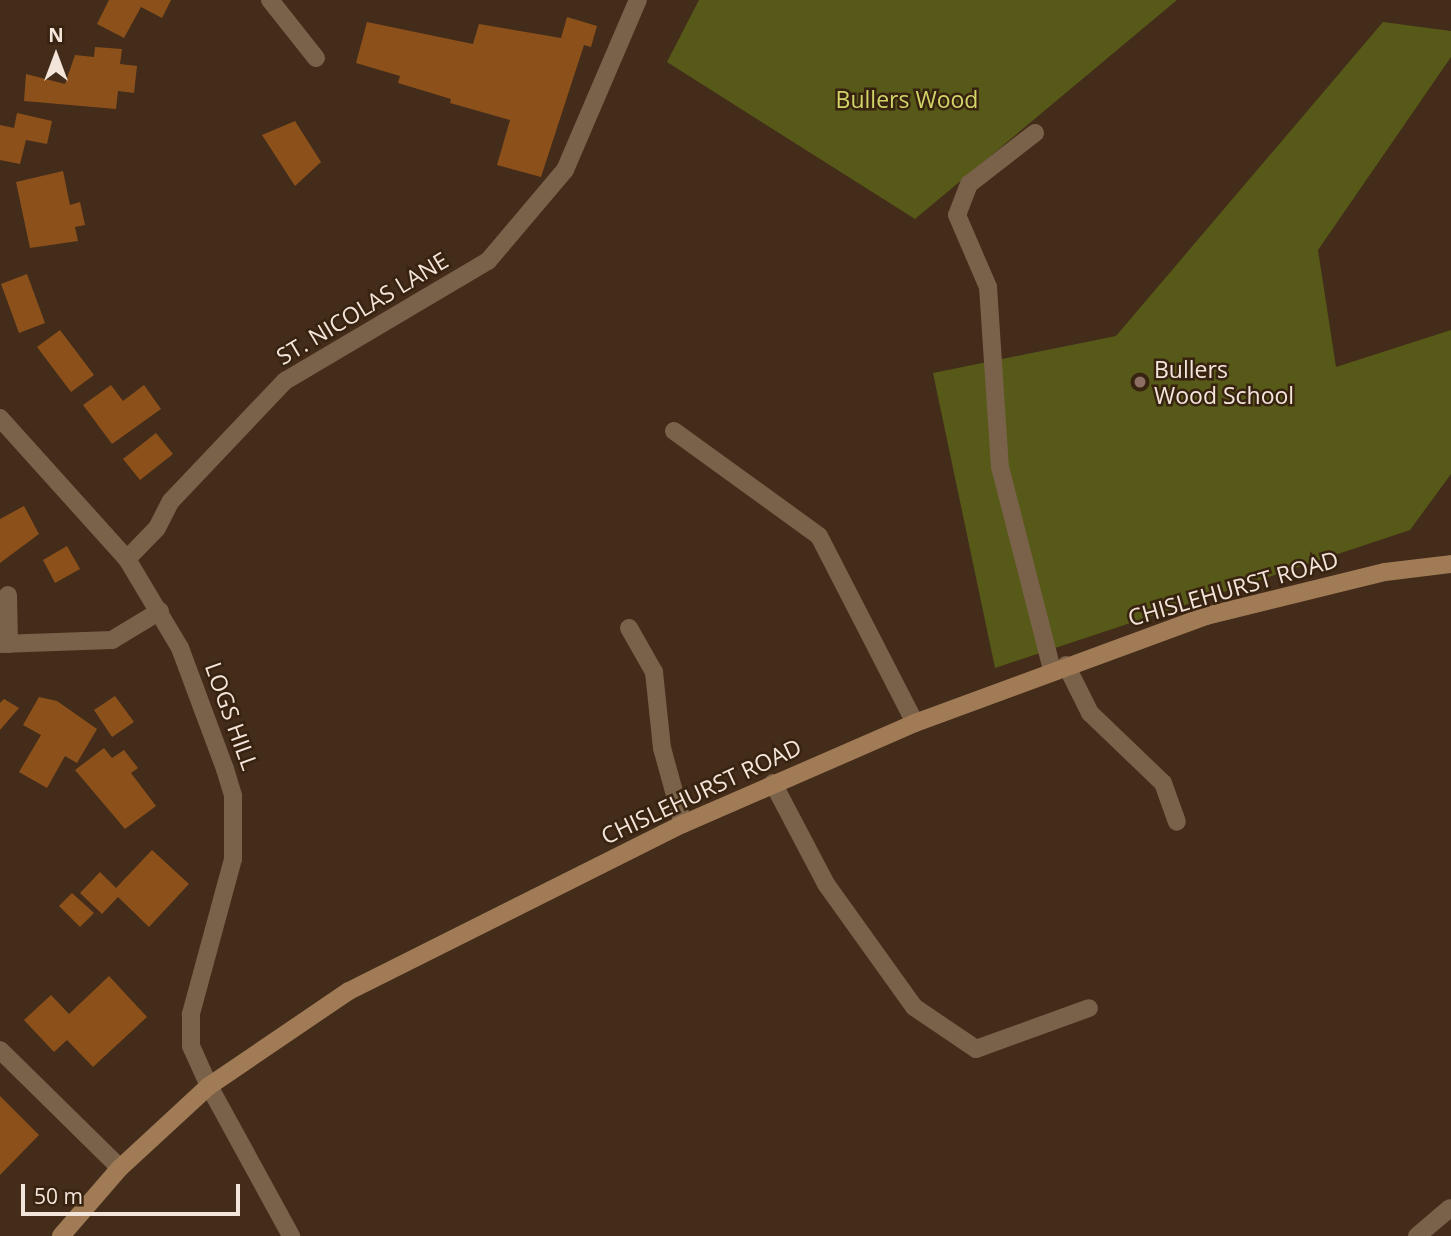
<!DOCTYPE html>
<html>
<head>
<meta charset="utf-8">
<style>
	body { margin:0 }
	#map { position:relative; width:1451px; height:1236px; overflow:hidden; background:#432c1a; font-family:"Open Sans",sans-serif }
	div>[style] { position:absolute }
	.green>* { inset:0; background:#565917 }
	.building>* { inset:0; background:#8c511b }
	.service>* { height:18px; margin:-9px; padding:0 9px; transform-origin:9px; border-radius:9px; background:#79614a }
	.minor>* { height:18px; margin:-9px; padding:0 9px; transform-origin:9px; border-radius:9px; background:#79614a }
	.tertiary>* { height:18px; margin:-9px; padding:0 9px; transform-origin:9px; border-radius:9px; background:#79614a }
	.secondary>* { height:18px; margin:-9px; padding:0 9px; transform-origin:9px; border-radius:9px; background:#a17b56 }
	.dots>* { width:19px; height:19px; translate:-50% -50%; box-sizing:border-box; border:4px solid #382210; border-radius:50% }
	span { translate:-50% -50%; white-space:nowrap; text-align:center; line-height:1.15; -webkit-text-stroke:5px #382210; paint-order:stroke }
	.park-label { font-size:23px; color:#d0d568 }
	.street-label { font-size:23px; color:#f4e5da }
	.poi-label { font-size:23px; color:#f4e5da }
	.left { translate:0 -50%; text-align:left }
	.north { position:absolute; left:21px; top:21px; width:70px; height:70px; -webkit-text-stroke:5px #382210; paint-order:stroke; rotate:0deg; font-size:19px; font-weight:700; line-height:28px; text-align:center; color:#f4e5da }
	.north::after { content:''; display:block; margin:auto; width:24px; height:32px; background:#f4e5da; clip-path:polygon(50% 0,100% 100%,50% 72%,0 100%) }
	.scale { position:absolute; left:21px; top:1184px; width:219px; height:32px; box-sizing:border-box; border:4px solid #f4e5da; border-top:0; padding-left:9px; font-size:21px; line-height:24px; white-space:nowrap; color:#f4e5da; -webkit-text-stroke:5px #382210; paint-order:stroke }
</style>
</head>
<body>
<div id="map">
	<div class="green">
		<i style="clip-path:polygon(699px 0,1177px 0,915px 219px,667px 62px)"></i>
		<i style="clip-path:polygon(1383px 22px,1451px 31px,1451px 57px,1318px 250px,1336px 367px,1451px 330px,1451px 474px,1410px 530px,995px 668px,933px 373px,1116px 336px)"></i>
	</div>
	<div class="building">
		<i style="clip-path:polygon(109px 0,171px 0,162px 18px,141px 7px,124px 38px,97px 24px)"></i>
		<i style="clip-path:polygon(567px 17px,597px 26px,591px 47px,584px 45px,541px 177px,497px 165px,510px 120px,450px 103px,451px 99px,398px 83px,400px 76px,356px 63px,367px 22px,473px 44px,479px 24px,561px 38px)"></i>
		<i style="clip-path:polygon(95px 47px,122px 49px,120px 64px,137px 66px,134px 93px,118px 91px,116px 109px,24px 101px,26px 74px,65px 84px,75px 55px,94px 57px)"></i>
		<i style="clip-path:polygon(17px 113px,52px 121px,47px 144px,26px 140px,20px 164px,0 160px,0 125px,14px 128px)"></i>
		<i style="clip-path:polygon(295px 121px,321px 162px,295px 186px,262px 135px)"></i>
		<i style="clip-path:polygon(63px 171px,70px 205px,80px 202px,85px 225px,75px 227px,78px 241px,30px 248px,16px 182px)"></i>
		<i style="clip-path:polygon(27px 274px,45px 323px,19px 333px,1px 284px)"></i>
		<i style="clip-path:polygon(60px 330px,94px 375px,71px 392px,37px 347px)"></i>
		<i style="clip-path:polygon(111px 385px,123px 401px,144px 385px,161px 409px,112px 444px,83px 405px)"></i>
		<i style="clip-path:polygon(156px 433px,173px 454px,140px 480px,123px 459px)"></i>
		<i style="clip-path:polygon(24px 506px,39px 534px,0 563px,0 519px)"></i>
		<i style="clip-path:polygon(67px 546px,80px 569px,55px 583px,43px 560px)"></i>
		<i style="clip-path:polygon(115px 696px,134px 722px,112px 737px,94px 710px)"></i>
		<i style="clip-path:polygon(39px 697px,57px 701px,97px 729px,77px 763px,65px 756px,47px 788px,19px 772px,41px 735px,23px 725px)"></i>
		<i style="clip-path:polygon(4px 699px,19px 708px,0 730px,0 703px)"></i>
		<i style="clip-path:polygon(104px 748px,112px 758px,124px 750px,138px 768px,131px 773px,156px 806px,125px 829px,75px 770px)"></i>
		<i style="clip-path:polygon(152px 850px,189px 884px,149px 927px,118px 897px,102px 914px,80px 893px,100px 872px,116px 888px)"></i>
		<i style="clip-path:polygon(72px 893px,94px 913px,80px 927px,59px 906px)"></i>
		<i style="clip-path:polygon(109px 976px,147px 1017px,93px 1067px,67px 1040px,54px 1052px,24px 1020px,51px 995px,69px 1014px)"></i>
		<i style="clip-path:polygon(0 1096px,39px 1135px,0 1175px)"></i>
	</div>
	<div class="service">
		<i style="left:1035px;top:133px;width:83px;rotate:142.3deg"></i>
		<i style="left:969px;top:184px;width:33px;rotate:111deg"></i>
		<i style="left:957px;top:215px;width:78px;rotate:66.7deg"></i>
		<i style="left:988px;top:287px;width:180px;rotate:86.2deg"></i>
		<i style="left:1000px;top:467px;width:210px;rotate:75.6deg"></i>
		<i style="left:488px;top:261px;width:119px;rotate:-49.8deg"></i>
		<i style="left:565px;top:170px;width:185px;rotate:-66.8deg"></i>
		<i style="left:674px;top:431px;width:179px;rotate:35.9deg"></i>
		<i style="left:819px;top:536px;width:210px;rotate:62.8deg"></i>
		<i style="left:629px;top:628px;width:51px;rotate:60.4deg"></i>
		<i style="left:654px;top:672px;width:76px;rotate:84deg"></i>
		<i style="left:662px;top:748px;width:79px;rotate:74.6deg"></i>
	</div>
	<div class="minor">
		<i style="left:270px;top:0;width:74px;rotate:51.6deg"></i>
		<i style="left:127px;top:559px;width:43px;rotate:-45.9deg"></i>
		<i style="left:157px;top:528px;width:30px;rotate:-63deg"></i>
		<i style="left:171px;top:501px;width:166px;rotate:-46.5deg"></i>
		<i style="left:285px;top:381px;width:236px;rotate:-30.6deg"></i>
		<i style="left:8px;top:595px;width:49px;rotate:88.8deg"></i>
		<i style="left:0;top:644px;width:112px;rotate:-2deg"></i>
		<i style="left:112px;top:640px;width:56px;rotate:-31.1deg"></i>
		<i style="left:1066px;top:665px;width:54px;rotate:63.4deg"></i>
		<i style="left:1090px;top:713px;width:101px;rotate:43.8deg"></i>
		<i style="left:1163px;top:783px;width:41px;rotate:70.3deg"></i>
		<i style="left:773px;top:783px;width:114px;rotate:62.3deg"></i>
		<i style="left:826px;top:884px;width:151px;rotate:54.4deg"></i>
		<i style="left:914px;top:1007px;width:75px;rotate:34.1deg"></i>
		<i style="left:976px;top:1049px;width:120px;rotate:-19.9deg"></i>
		<i style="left:0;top:1050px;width:168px;rotate:44.5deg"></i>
		<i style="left:209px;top:1086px;width:171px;rotate:61.3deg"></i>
		<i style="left:1417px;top:1236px;width:43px;rotate:-40.3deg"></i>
	</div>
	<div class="tertiary">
		<i style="left:0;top:418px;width:190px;rotate:48deg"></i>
		<i style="left:127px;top:559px;width:104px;rotate:59.2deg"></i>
		<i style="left:180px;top:648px;width:129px;rotate:69.6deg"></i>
		<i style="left:225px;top:769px;width:28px;rotate:73deg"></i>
		<i style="left:233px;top:796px;width:63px;rotate:90deg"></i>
		<i style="left:233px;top:859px;width:161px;rotate:105.2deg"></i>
		<i style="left:191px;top:1014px;width:32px;rotate:90deg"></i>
		<i style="left:191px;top:1046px;width:44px;rotate:65.8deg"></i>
	</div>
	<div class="secondary">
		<i style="left:61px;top:1236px;width:90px;rotate:-49.1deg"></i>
		<i style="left:120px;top:1168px;width:121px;rotate:-42.7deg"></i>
		<i style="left:209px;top:1086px;width:169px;rotate:-34.2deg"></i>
		<i style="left:349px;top:991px;width:373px;rotate:-26.6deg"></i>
		<i style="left:683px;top:824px;width:253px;rotate:-23.5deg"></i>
		<i style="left:915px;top:723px;width:310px;rotate:-20.2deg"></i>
		<i style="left:1206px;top:616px;width:184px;rotate:-13.8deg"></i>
		<i style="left:1385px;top:572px;width:66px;rotate:-6.9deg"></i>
	</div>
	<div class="dots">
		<i style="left:1140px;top:382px;background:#8d6e63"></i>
	</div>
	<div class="park-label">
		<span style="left:907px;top:99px">Bullers Wood</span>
	</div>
	<div class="street-label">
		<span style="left:362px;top:308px;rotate:-31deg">ST. NICOLAS LANE</span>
		<span style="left:1233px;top:588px;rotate:-16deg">CHISLEHURST ROAD</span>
		<span style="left:232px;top:716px;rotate:70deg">LOGS HILL</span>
		<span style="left:701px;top:791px;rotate:-25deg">CHISLEHURST ROAD</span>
	</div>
	<div class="poi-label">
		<span class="left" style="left:1154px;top:382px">Bullers<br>Wood School</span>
	</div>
	<div class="north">N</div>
	<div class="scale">50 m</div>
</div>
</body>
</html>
